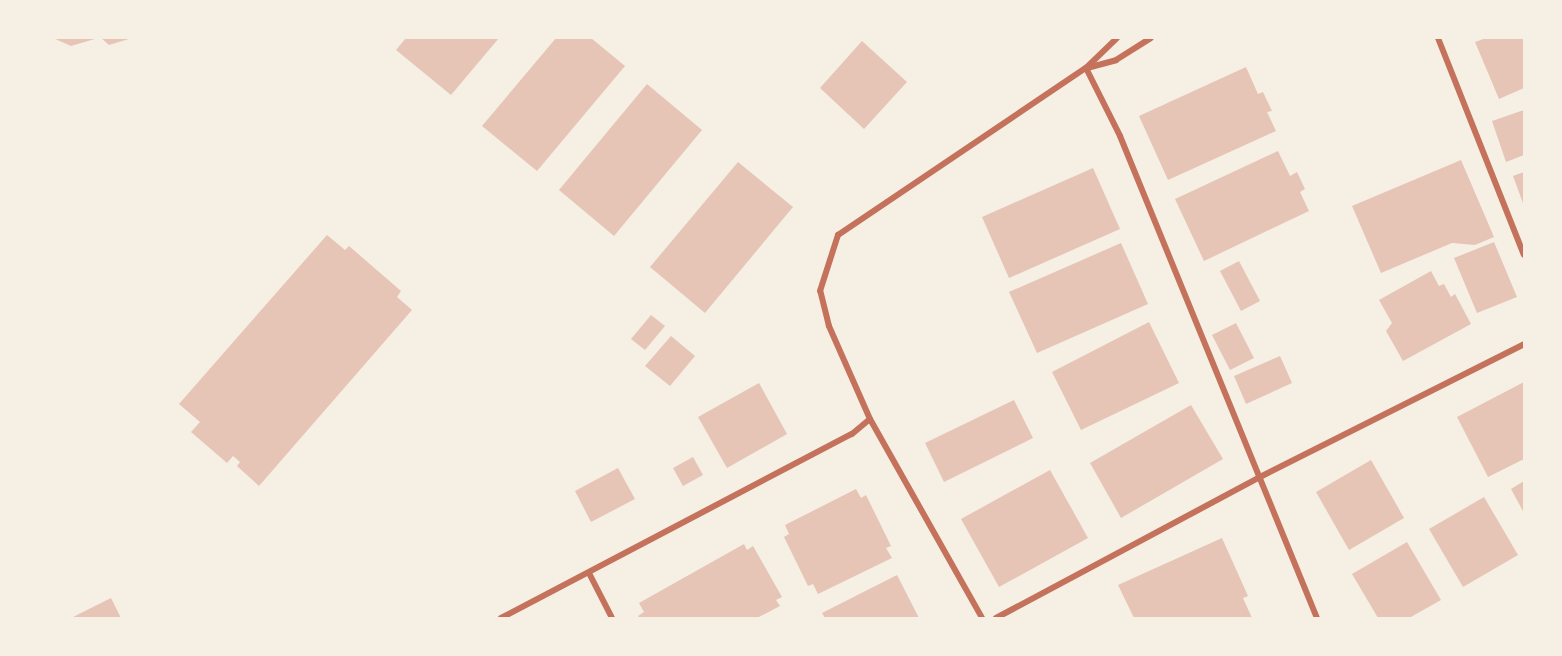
<!DOCTYPE html>
<html>
<head>
<meta charset="utf-8">
<style>
	body { margin:0 }
	#map { position:relative; width:1562px; height:656px; overflow:hidden; background:#f6efe4; font-family:"Roboto Condensed",sans-serif }
	div>[style] { position:absolute }
	.building>* { inset:0; background:#e6c5b7 }
	.minor>* { height:6px; margin:-3px; padding:0 3px; transform-origin:3px; border-radius:3px; background:#c5725c }
	span { translate:-50% -50%; white-space:nowrap; text-align:center; line-height:1.15; -webkit-text-stroke:6px #f6efe4; paint-order:stroke }
	.frame { position:absolute; inset:0; border:39px solid #f6efe4; pointer-events:none }
</style>
</head>
<body>
<div id="map">
	<div class="building">
		<i style="clip-path:polygon(53px 38px,98px 38px,71px 46px)"></i>
		<i style="clip-path:polygon(101px 38px,132px 38px,109px 45px)"></i>
		<i style="clip-path:polygon(406px 38px,499px 38px,451px 95px,396px 50px)"></i>
		<i style="clip-path:polygon(556px 38px,591px 38px,625px 66px,537px 171px,482px 126px)"></i>
		<i style="clip-path:polygon(1486px 38px,1524px 38px,1524px 88px,1499px 99px,1475px 42px)"></i>
		<i style="clip-path:polygon(862px 41px,907px 82px,864px 129px,820px 88px)"></i>
		<i style="clip-path:polygon(1246px 67px,1258px 94px,1263px 92px,1272px 111px,1267px 112px,1276px 131px,1168px 180px,1139px 116px)"></i>
		<i style="clip-path:polygon(647px 84px,702px 130px,614px 236px,559px 190px)"></i>
		<i style="clip-path:polygon(1524px 110px,1524px 155px,1506px 162px,1492px 121px)"></i>
		<i style="clip-path:polygon(1278px 151px,1290px 176px,1297px 172px,1305px 189px,1300px 192px,1309px 211px,1204px 261px,1175px 199px)"></i>
		<i style="clip-path:polygon(1461px 160px,1494px 237px,1475px 245px,1452px 243px,1381px 273px,1352px 206px)"></i>
		<i style="clip-path:polygon(738px 162px,793px 207px,705px 313px,650px 267px)"></i>
		<i style="clip-path:polygon(1093px 168px,1120px 229px,1009px 278px,982px 217px)"></i>
		<i style="clip-path:polygon(1524px 172px,1524px 206px,1513px 176px)"></i>
		<i style="clip-path:polygon(327px 235px,345px 250px,349px 246px,401px 291px,397px 297px,412px 310px,259px 486px,237px 466px,240px 462px,233px 456px,227px 463px,191px 432px,200px 422px,179px 404px)"></i>
		<i style="clip-path:polygon(1494px 242px,1517px 297px,1477px 313px,1454px 258px)"></i>
		<i style="clip-path:polygon(1121px 243px,1148px 304px,1037px 353px,1009px 292px)"></i>
		<i style="clip-path:polygon(1239px 261px,1260px 301px,1241px 311px,1220px 271px)"></i>
		<i style="clip-path:polygon(1431px 271px,1439px 286px,1444px 284px,1451px 297px,1455px 294px,1471px 324px,1403px 361px,1386px 331px,1392px 323px,1379px 300px)"></i>
		<i style="clip-path:polygon(651px 315px,665px 326px,645px 350px,631px 339px)"></i>
		<i style="clip-path:polygon(1149px 322px,1179px 383px,1081px 430px,1052px 372px)"></i>
		<i style="clip-path:polygon(1236px 323px,1254px 358px,1230px 370px,1212px 335px)"></i>
		<i style="clip-path:polygon(671px 336px,695px 356px,670px 386px,645px 366px)"></i>
		<i style="clip-path:polygon(1280px 356px,1292px 383px,1246px 404px,1234px 376px)"></i>
		<i style="clip-path:polygon(1524px 382px,1524px 459px,1488px 477px,1457px 417px)"></i>
		<i style="clip-path:polygon(759px 383px,787px 434px,727px 468px,698px 417px)"></i>
		<i style="clip-path:polygon(1014px 400px,1033px 438px,944px 482px,925px 443px)"></i>
		<i style="clip-path:polygon(1191px 405px,1223px 459px,1121px 518px,1090px 463px)"></i>
		<i style="clip-path:polygon(693px 457px,703px 475px,683px 486px,673px 468px)"></i>
		<i style="clip-path:polygon(1371px 460px,1404px 518px,1349px 550px,1316px 492px)"></i>
		<i style="clip-path:polygon(618px 468px,635px 499px,591px 522px,575px 491px)"></i>
		<i style="clip-path:polygon(1050px 470px,1088px 538px,999px 587px,961px 519px)"></i>
		<i style="clip-path:polygon(1524px 481px,1524px 513px,1511px 489px)"></i>
		<i style="clip-path:polygon(856px 489px,861px 498px,866px 495px,891px 546px,886px 548px,892px 558px,818px 594px,813px 584px,808px 586px,784px 537px,789px 534px,785px 525px)"></i>
		<i style="clip-path:polygon(1484px 497px,1518px 555px,1463px 587px,1429px 529px)"></i>
		<i style="clip-path:polygon(1222px 538px,1248px 596px,1243px 598px,1252px 618px,1134px 618px,1118px 585px)"></i>
		<i style="clip-path:polygon(1407px 542px,1441px 600px,1409px 618px,1378px 618px,1352px 574px)"></i>
		<i style="clip-path:polygon(744px 544px,747px 550px,753px 546px,782px 597px,776px 600px,780px 606px,757px 618px,639px 618px,638px 616px,644px 612px,639px 603px)"></i>
		<i style="clip-path:polygon(897px 575px,919px 618px,825px 618px,822px 613px)"></i>
		<i style="clip-path:polygon(111px 598px,121px 618px,71px 618px)"></i>
	</div>
	<div class="minor">
		<i style="left:1438px;top:38px;width:233px;rotate:68.4deg"></i>
		<i style="left:1086px;top:68px;width:76px;rotate:63.4deg"></i>
		<i style="left:1120px;top:136px;width:521px;rotate:67.77deg"></i>
		<i style="left:1087px;top:68px;width:30px;rotate:-15deg"></i>
		<i style="left:1116px;top:60px;width:41px;rotate:-32.2deg"></i>
		<i style="left:870px;top:419px;width:228px;rotate:60.6deg"></i>
		<i style="left:589px;top:573px;width:51px;rotate:62.9deg"></i>
		<i style="left:501px;top:618px;width:396px;rotate:-27.7deg"></i>
		<i style="left:852px;top:434px;width:23px;rotate:-40deg"></i>
		<i style="left:870px;top:419px;width:102px;rotate:-113.8deg"></i>
		<i style="left:829px;top:326px;width:36px;rotate:-104deg"></i>
		<i style="left:820px;top:291px;width:59px;rotate:-72.2deg"></i>
		<i style="left:838px;top:235px;width:299px;rotate:-34deg"></i>
		<i style="left:1086px;top:68px;width:43px;rotate:-44.1deg"></i>
		<i style="left:996px;top:618px;width:299px;rotate:-28.1deg"></i>
		<i style="left:1260px;top:477px;width:296px;rotate:-26.7deg"></i>
	</div>
	<div class="frame"></div>
</div>
</body>
</html>
